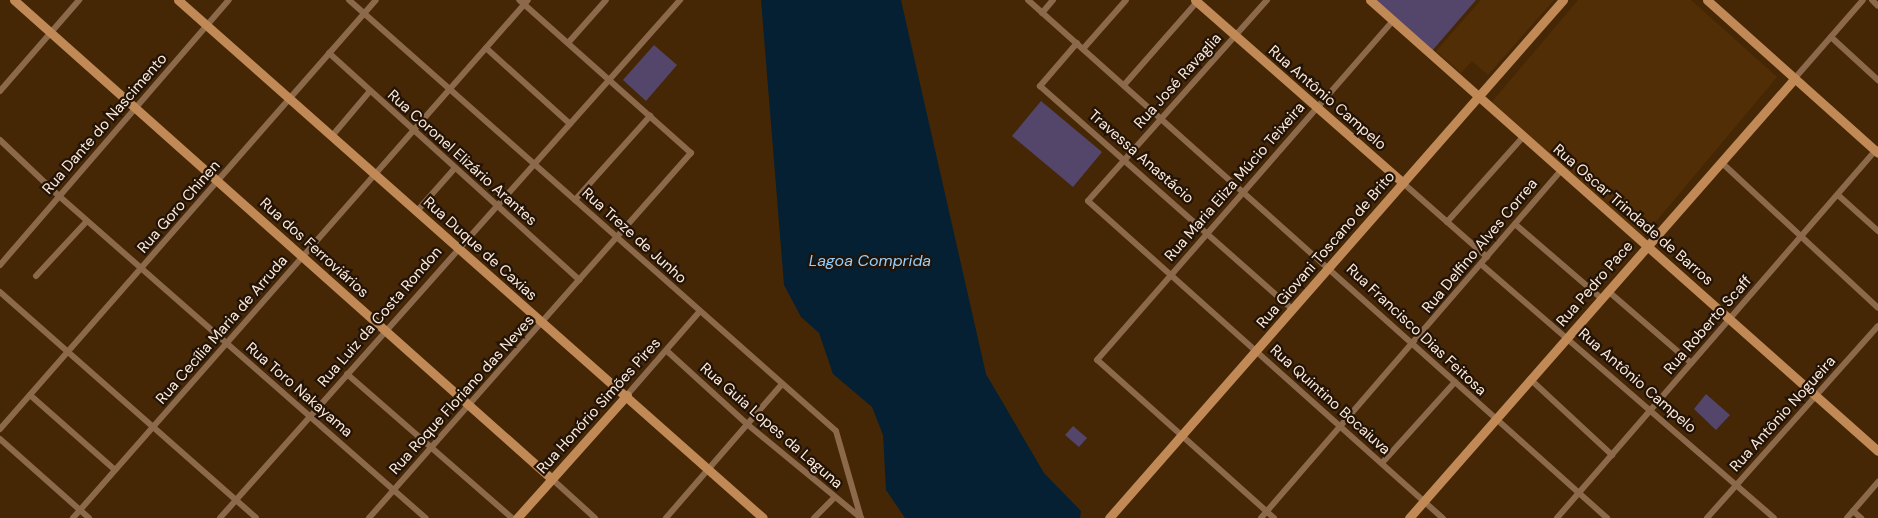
<!DOCTYPE html>
<html>
<head>
<meta charset="utf-8">
<style>
	body { margin:0 }
	#map { position:relative; width:1878px; height:518px; overflow:hidden; background:#452706; font-family:"DM Sans",sans-serif }
	div>[style] { position:absolute }
	.built>* { inset:0; background:#522e06 }
	.green>* { inset:0; background:#54456a }
	.water>* { inset:0; background:#052032 }
	.street>* { height:6px; margin:-3px; padding:0 3px; transform-origin:3px; border-radius:3px; background:#8c694a }
	.secondary>* { height:9px; margin:-4.5px; padding:0 4.5px; transform-origin:4.5px; border-radius:4.5px; background:#c08956 }
	span { translate:-50% -50%; white-space:nowrap; text-align:center; line-height:1.15; -webkit-text-stroke:4.5px #211307; paint-order:stroke }
	.street-label { font-size:15px; color:#feead9 }
	.water-label { font-size:16px; color:#94cffc; font-style:italic }
</style>
</head>
<body>
<div id="map">
	<div class="built">
		<i style="clip-path:polygon(1481px 0,1554px 0,1488px 75px,1472px 61px,1461px 73px,1436px 51px)"></i>
		<i style="clip-path:polygon(1578px 0,1691px 0,1777px 77px,1643px 237px,1491px 103px)"></i>
	</div>
	<div class="green">
		<i style="clip-path:polygon(1373px 0,1476px 0,1431px 52px)"></i>
		<i style="clip-path:polygon(654px 45px,677px 65px,646px 101px,623px 80px)"></i>
		<i style="clip-path:polygon(1041px 101px,1102px 152px,1073px 187px,1012px 136px)"></i>
		<i style="clip-path:polygon(1706px 394px,1730px 415px,1716px 430px,1694px 409px)"></i>
		<i style="clip-path:polygon(1073px 426px,1087px 438px,1079px 447px,1065px 435px)"></i>
	</div>
	<div class="water">
		<i style="clip-path:polygon(761px 0,901px 0,986px 374px,1044px 473px,1081px 511px,1080px 518px,905px 518px,886px 490px,883px 435px,872px 407px,833px 374px,819px 333px,801px 317px,784px 285px)"></i>
	</div>
	<div class="street">
		<i style="left:349px;top:0;width:650px;rotate:41.51deg"></i>
		<i style="left:836px;top:431px;width:91px;rotate:74deg"></i>
		<i style="left:1028px;top:0;width:777px;rotate:41.82deg"></i>
		<i style="left:1267px;top:0;width:269px;rotate:131.7deg"></i>
		<i style="left:1088px;top:201px;width:476px;rotate:41.8deg"></i>
		<i style="left:1872px;top:0;width:8px;rotate:45deg"></i>
		<i style="left:1042px;top:13px;width:17px;rotate:-50deg"></i>
		<i style="left:1831px;top:37px;width:64px;rotate:42.5deg"></i>
		<i style="left:568px;top:43px;width:57px;rotate:-48.5deg"></i>
		<i style="left:1077px;top:43px;width:57px;rotate:130.7deg"></i>
		<i style="left:1040px;top:86px;width:337px;rotate:41.5deg"></i>
		<i style="left:486px;top:48px;width:113px;rotate:42.1deg"></i>
		<i style="left:1083px;top:49px;width:65px;rotate:-48.7deg"></i>
		<i style="left:329px;top:53px;width:338px;rotate:42.2deg"></i>
		<i style="left:1795px;top:78px;width:103px;rotate:-48.9deg"></i>
		<i style="left:1124px;top:85px;width:111px;rotate:-48.7deg"></i>
		<i style="left:0;top:91px;width:121px;rotate:-49deg"></i>
		<i style="left:332px;top:136px;width:59px;rotate:-49.8deg"></i>
		<i style="left:0;top:140px;width:81px;rotate:43.5deg"></i>
		<i style="left:59px;top:196px;width:488px;rotate:41.3deg"></i>
		<i style="left:1721px;top:162px;width:214px;rotate:42.9deg"></i>
		<i style="left:1403px;top:183px;width:112px;rotate:41.4deg"></i>
		<i style="left:1838px;top:195px;width:54px;rotate:42deg"></i>
		<i style="left:575px;top:200px;width:113px;rotate:-48.2deg"></i>
		<i style="left:417px;top:211px;width:57px;rotate:-48.5deg"></i>
		<i style="left:1447px;top:222px;width:114px;rotate:-48.2deg"></i>
		<i style="left:1515px;top:224px;width:113px;rotate:40.7deg"></i>
		<i style="left:0;top:265px;width:350px;rotate:-49.2deg"></i>
		<i style="left:1482px;top:265px;width:386px;rotate:40.9deg"></i>
		<i style="left:36px;top:276px;width:75px;rotate:-47.2deg"></i>
		<i style="left:1608px;top:291px;width:110px;rotate:40.9deg"></i>
		<i style="left:0;top:292px;width:341px;rotate:41.4deg"></i>
		<i style="left:667px;top:351px;width:108px;rotate:42.4deg"></i>
		<i style="left:747px;top:424px;width:148px;rotate:39.5deg"></i>
		<i style="left:347px;top:374px;width:219px;rotate:41.1deg"></i>
		<i style="left:1530px;top:379px;width:112px;rotate:42.8deg"></i>
		<i style="left:30px;top:395px;width:113px;rotate:41.4deg"></i>
		<i style="left:627px;top:395px;width:111px;rotate:-49deg"></i>
		<i style="left:0;top:429px;width:570px;rotate:-48.77deg"></i>
		<i style="left:0;top:439px;width:119px;rotate:41.6deg"></i>
		<i style="left:1382px;top:463px;width:109px;rotate:-48deg"></i>
		<i style="left:552px;top:479px;width:58px;rotate:42.2deg"></i>
		<i style="left:1853px;top:511px;width:11px;rotate:41deg"></i>
		<i style="left:73px;top:518px;width:689px;rotate:-48.7deg"></i>
		<i style="left:220px;top:518px;width:693px;rotate:-48.39deg"></i>
		<i style="left:369px;top:518px;width:487px;rotate:-48.6deg"></i>
		<i style="left:691px;top:153px;width:230px;rotate:-138.3deg"></i>
		<i style="left:666px;top:518px;width:177px;rotate:-49.1deg"></i>
		<i style="left:814px;top:518px;width:28px;rotate:-45deg"></i>
		<i style="left:1261px;top:518px;width:459px;rotate:-49.2deg"></i>
		<i style="left:1274px;top:518px;width:237px;rotate:-138.2deg"></i>
		<i style="left:1097px;top:360px;width:450px;rotate:-48.9deg"></i>
		<i style="left:1557px;top:518px;width:488px;rotate:-49.1deg"></i>
		<i style="left:1707px;top:518px;width:257px;rotate:-48.3deg"></i>
		<i style="left:1847px;top:518px;width:48px;rotate:-49.3deg"></i>
	</div>
	<div class="secondary">
		<i style="left:14px;top:0;width:720px;rotate:41.68deg"></i>
		<i style="left:178px;top:0;width:781px;rotate:41.52deg"></i>
		<i style="left:1195px;top:0;width:277px;rotate:41.3deg"></i>
		<i style="left:1370px;top:0;width:679px;rotate:41.6deg"></i>
		<i style="left:1707px;top:0;width:229px;rotate:41.8deg"></i>
		<i style="left:517px;top:518px;width:165px;rotate:-48.2deg"></i>
		<i style="left:1109px;top:518px;width:689px;rotate:-48.77deg"></i>
		<i style="left:1409px;top:518px;width:585px;rotate:-48.74deg"></i>
	</div>
	<div class="street-label">
		<span style="left:1178px;top:81px;rotate:-48deg">Rua José Ravaglia</span>
		<span style="left:1327px;top:98px;rotate:41deg">Rua Antônio Campelo</span>
		<span style="left:105px;top:124px;rotate:-49deg">Rua Dante do Nascimento</span>
		<span style="left:1141px;top:157px;rotate:41deg">Travessa Anastácio</span>
		<span style="left:462px;top:158px;rotate:42deg">Rua Coronel Elizário Arantes</span>
		<span style="left:1235px;top:182px;rotate:-49deg">Rua Maria Eliza Múcio Teixeira</span>
		<span style="left:179px;top:207px;rotate:-49deg">Rua Goro Chinen</span>
		<span style="left:1633px;top:215px;rotate:41deg">Rua Oscar Trindade de Barros</span>
		<span style="left:634px;top:236px;rotate:42deg">Rua Treze de Junho</span>
		<span style="left:1480px;top:246px;rotate:-50deg">Rua Delfino Alves Correa</span>
		<span style="left:314px;top:248px;rotate:42deg">Rua dos Ferroviários</span>
		<span style="left:480px;top:249px;rotate:42deg">Rua Duque de Caxias</span>
		<span style="left:1326px;top:250px;rotate:-49deg">Rua Giovani Toscano de Brito</span>
		<span style="left:1595px;top:284px;rotate:-49deg">Rua Pedro Pace</span>
		<span style="left:380px;top:317px;rotate:-49deg">Rua Luiz da Costa Rondon</span>
		<span style="left:1708px;top:325px;rotate:-49deg">Rua Roberto Scaff</span>
		<span style="left:222px;top:330px;rotate:-49deg">Rua Cecília Maria de Arruda</span>
		<span style="left:1416px;top:330px;rotate:43deg">Rua Francisco Dias Feitosa</span>
		<span style="left:1637px;top:381px;rotate:41deg">Rua Antônio Campelo</span>
		<span style="left:299px;top:390px;rotate:41deg">Rua Toro Nakayama</span>
		<span style="left:462px;top:395px;rotate:-48deg">Rua Roque Floriano das Neves</span>
		<span style="left:1330px;top:400px;rotate:42deg">Rua Quintino Bocaiuva</span>
		<span style="left:599px;top:406px;rotate:-48deg">Rua Honório Simões Pires</span>
		<span style="left:1783px;top:414px;rotate:-48deg">Rua Antônio Nogueira</span>
		<span style="left:771px;top:426px;rotate:41deg">Rua Guia Lopes da Laguna</span>
	</div>
	<div class="water-label">
		<span style="left:870px;top:261px">Lagoa Comprida</span>
	</div>
</div>
</body>
</html>
